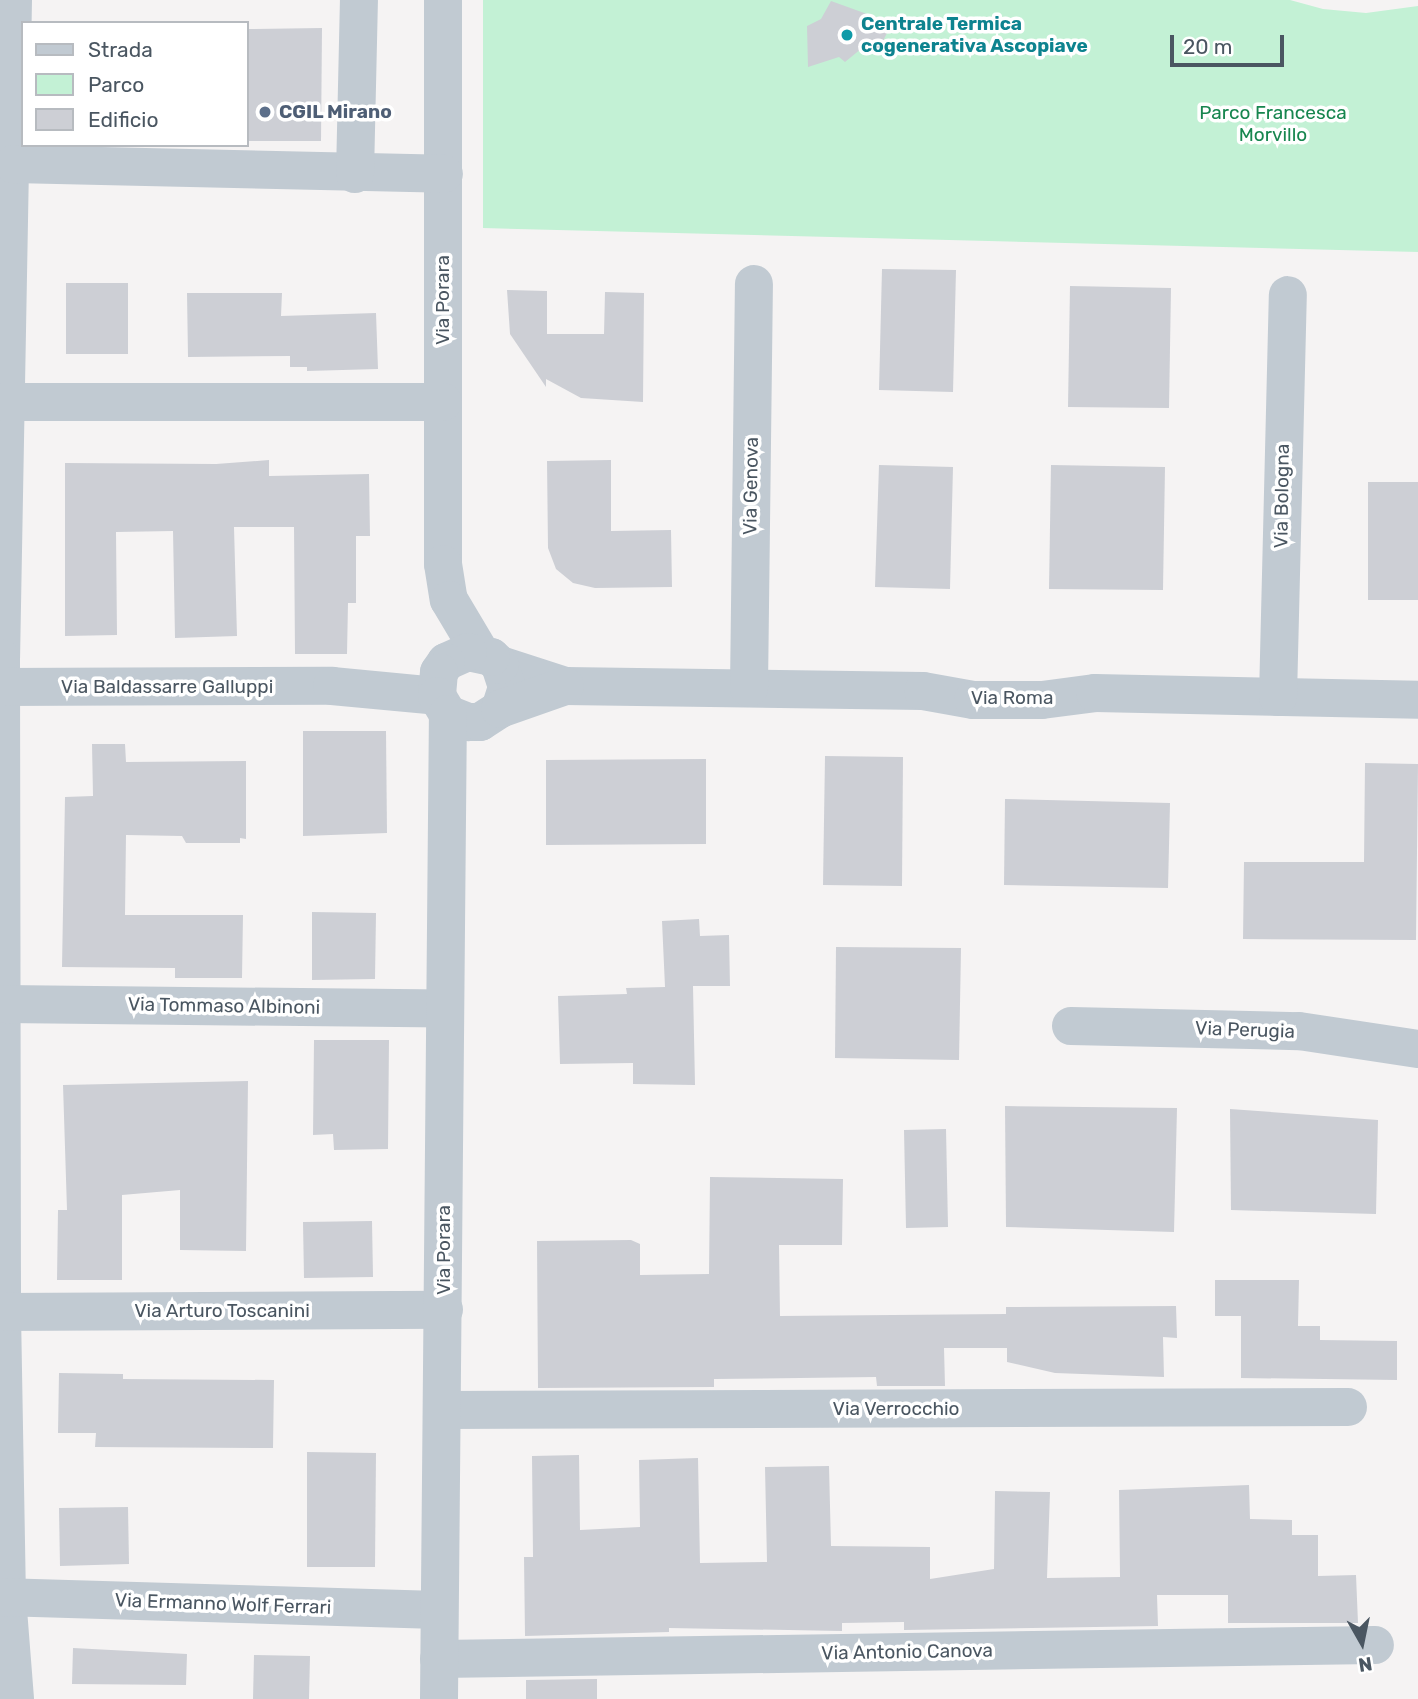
<!DOCTYPE html>
<html>
<head>
<meta charset="utf-8">
<style>
	body { margin:0 }
	#map { position:relative; width:1418px; height:1699px; overflow:hidden; background:#f5f3f3; font-family:Rubik,sans-serif }
	div>[style] { position:absolute }
	.green>* { inset:0; background:#c3f1d5 }
	.building>* { inset:0; background:#cdcfd5 }
	.minor>* { height:38px; margin:-19px; padding:0 19px; transform-origin:19px; border-radius:19px; background:#c1cad2 }
	.dots>* { width:19px; height:19px; translate:-50% -50%; box-sizing:border-box; border:4px solid #fff; border-radius:50% }
	span { translate:-50% -50%; white-space:nowrap; text-align:center; line-height:1.15; -webkit-text-stroke:7px #fff; paint-order:stroke }
	.culture-label { font-size:19px; color:#0d838f; font-weight:700 }
	.left { translate:0 -50%; text-align:left }
	.service-label { font-size:19px; color:#4e5e75; font-weight:700 }
	.park-label { font-size:19px; color:#17864f }
	.street-label { font-size:19px; color:#4a5661 }
	.legend { position:absolute; left:21px; top:21px; width:228px; height:126px; box-sizing:border-box; background:#fff; border:2px solid #b7bbc0; margin:0; padding:9px 12px; list-style:none; font-size:21px; color:#4a5661 }
	.legend li { display:flex; align-items:center; gap:14px; height:35px }
	.legend b { width:35px; border:2px solid #b7bbc0 }
	.north { position:absolute; left:1327px; top:1608px; width:70px; height:70px; -webkit-text-stroke:5px #fff; paint-order:stroke; rotate:171deg; font-size:19px; font-weight:700; line-height:28px; text-align:center; color:#4a5661 }
	.north::after { content:''; display:block; margin:auto; width:24px; height:32px; background:#4a5661; clip-path:polygon(50% 0,100% 100%,50% 72%,0 100%) }
	.scale { position:absolute; left:1170px; top:35px; width:114px; height:32px; box-sizing:border-box; border:4px solid #4a5661; border-top:0; padding-left:9px; font-size:21px; line-height:24px; white-space:nowrap; color:#4a5661; -webkit-text-stroke:5px #fff; paint-order:stroke }
</style>
</head>
<body>
<div id="map">
	<div class="green">
		<i style="clip-path:polygon(483px 0,1290px 0,1323px 9px,1366px 13px,1418px 6px,1418px 252px,483px 228px)"></i>
	</div>
	<div class="building">
		<i style="clip-path:polygon(831px 1px,892px 23px,879px 49px,867px 44px,845px 62px,839px 57px,808px 67px,807px 26px,821px 19px)"></i>
		<i style="clip-path:polygon(322px 28px,321px 141px,247px 141px,247px 29px)"></i>
		<i style="clip-path:polygon(882px 269px,956px 270px,953px 392px,879px 390px)"></i>
		<i style="clip-path:polygon(66px 283px,128px 283px,128px 354px,66px 354px)"></i>
		<i style="clip-path:polygon(1070px 286px,1171px 288px,1169px 408px,1068px 407px)"></i>
		<i style="clip-path:polygon(507px 290px,547px 291px,547px 334px,604px 334px,605px 292px,644px 293px,643px 402px,581px 398px,546px 379px,546px 387px,510px 334px)"></i>
		<i style="clip-path:polygon(187px 293px,282px 293px,281px 316px,376px 313px,378px 369px,307px 371px,307px 367px,290px 367px,290px 356px,188px 357px)"></i>
		<i style="clip-path:polygon(269px 460px,269px 476px,369px 474px,370px 536px,356px 536px,356px 603px,348px 603px,347px 654px,295px 654px,294px 527px,234px 527px,237px 636px,175px 638px,173px 531px,116px 532px,117px 635px,65px 636px,65px 463px,216px 464px)"></i>
		<i style="clip-path:polygon(611px 460px,611px 531px,671px 530px,672px 587px,595px 588px,573px 583px,556px 569px,548px 548px,547px 461px)"></i>
		<i style="clip-path:polygon(879px 465px,953px 467px,950px 589px,875px 587px)"></i>
		<i style="clip-path:polygon(1051px 465px,1165px 467px,1163px 590px,1049px 589px)"></i>
		<i style="clip-path:polygon(1368px 482px,1418px 482px,1418px 600px,1368px 600px)"></i>
		<i style="clip-path:polygon(303px 731px,386px 731px,387px 833px,303px 836px)"></i>
		<i style="clip-path:polygon(92px 744px,125px 744px,126px 762px,246px 761px,246px 839px,240px 838px,240px 843px,186px 843px,182px 836px,126px 835px,125px 915px,243px 915px,242px 978px,175px 978px,175px 968px,62px 967px,65px 797px,93px 796px)"></i>
		<i style="clip-path:polygon(825px 756px,903px 757px,902px 886px,823px 885px)"></i>
		<i style="clip-path:polygon(706px 759px,706px 844px,546px 845px,546px 760px)"></i>
		<i style="clip-path:polygon(1365px 763px,1418px 764px,1416px 940px,1243px 939px,1244px 862px,1364px 862px)"></i>
		<i style="clip-path:polygon(1005px 799px,1170px 803px,1168px 888px,1004px 885px)"></i>
		<i style="clip-path:polygon(312px 912px,376px 913px,375px 979px,312px 980px)"></i>
		<i style="clip-path:polygon(699px 919px,700px 936px,729px 935px,730px 986px,693px 986px,695px 1085px,633px 1084px,633px 1063px,560px 1064px,558px 996px,627px 994px,626px 988px,665px 987px,662px 921px)"></i>
		<i style="clip-path:polygon(836px 947px,961px 948px,959px 1060px,835px 1058px)"></i>
		<i style="clip-path:polygon(314px 1040px,389px 1040px,388px 1149px,334px 1150px,333px 1134px,313px 1135px)"></i>
		<i style="clip-path:polygon(248px 1081px,246px 1251px,180px 1250px,180px 1190px,122px 1195px,122px 1280px,57px 1280px,58px 1210px,67px 1210px,63px 1085px)"></i>
		<i style="clip-path:polygon(1005px 1106px,1177px 1108px,1174px 1232px,1006px 1227px)"></i>
		<i style="clip-path:polygon(1230px 1109px,1378px 1120px,1376px 1214px,1231px 1210px)"></i>
		<i style="clip-path:polygon(946px 1129px,948px 1227px,906px 1228px,904px 1130px)"></i>
		<i style="clip-path:polygon(710px 1177px,843px 1179px,842px 1245px,779px 1245px,780px 1316px,1006px 1314px,1006px 1307px,1176px 1306px,1177px 1338px,1163px 1337px,1164px 1377px,1055px 1373px,1007px 1362px,1007px 1348px,944px 1348px,945px 1386px,877px 1386px,876px 1377px,714px 1379px,714px 1387px,538px 1388px,537px 1241px,631px 1240px,640px 1244px,640px 1275px,709px 1274px)"></i>
		<i style="clip-path:polygon(372px 1221px,373px 1277px,304px 1278px,303px 1222px)"></i>
		<i style="clip-path:polygon(1215px 1280px,1299px 1280px,1298px 1326px,1320px 1326px,1320px 1340px,1397px 1341px,1397px 1380px,1241px 1378px,1241px 1316px,1215px 1316px)"></i>
		<i style="clip-path:polygon(59px 1373px,123px 1374px,123px 1379px,274px 1380px,273px 1448px,95px 1447px,96px 1433px,58px 1433px)"></i>
		<i style="clip-path:polygon(307px 1452px,376px 1453px,375px 1567px,307px 1567px)"></i>
		<i style="clip-path:polygon(579px 1455px,580px 1530px,640px 1527px,639px 1460px,698px 1458px,700px 1563px,767px 1562px,765px 1467px,829px 1466px,831px 1546px,930px 1547px,930px 1579px,994px 1569px,995px 1491px,1050px 1492px,1047px 1578px,1120px 1577px,1119px 1490px,1249px 1485px,1250px 1519px,1292px 1520px,1292px 1535px,1318px 1535px,1318px 1576px,1356px 1575px,1358px 1623px,1228px 1623px,1228px 1595px,1157px 1595px,1158px 1626px,904px 1630px,904px 1622px,842px 1623px,842px 1631px,669px 1628px,669px 1632px,525px 1636px,524px 1557px,533px 1557px,532px 1456px)"></i>
		<i style="clip-path:polygon(128px 1507px,129px 1564px,60px 1566px,59px 1508px)"></i>
		<i style="clip-path:polygon(73px 1648px,187px 1654px,186px 1685px,72px 1684px)"></i>
		<i style="clip-path:polygon(254px 1655px,310px 1656px,309px 1699px,253px 1699px)"></i>
		<i style="clip-path:polygon(597px 1679px,597px 1699px,526px 1699px,526px 1680px)"></i>
	</div>
	<div class="minor">
		<i style="left:13px;top:0;width:658px;rotate:91.04deg"></i>
		<i style="left:1px;top:658px;width:655px;rotate:89.91deg"></i>
		<i style="left:2px;top:1313px;width:284px;rotate:89deg"></i>
		<i style="left:7px;top:1597px;width:102px;rotate:85.5deg"></i>
		<i style="left:443px;top:0;width:564px;rotate:90deg"></i>
		<i style="left:443px;top:564px;width:36px;rotate:81deg"></i>
		<i style="left:449px;top:600px;width:61px;rotate:59.2deg"></i>
		<i style="left:13px;top:164px;width:431px;rotate:1.3deg"></i>
		<i style="left:355px;top:174px;width:174px;rotate:-88.7deg"></i>
		<i style="left:3px;top:402px;width:440px"></i>
		<i style="left:500px;top:665px;width:68px;rotate:17.9deg"></i>
		<i style="left:565px;top:686px;width:358px;rotate:0.8deg"></i>
		<i style="left:923px;top:691px;width:51px;rotate:10.2deg"></i>
		<i style="left:973px;top:700px;width:69px"></i>
		<i style="left:1042px;top:700px;width:53px;rotate:-7.5deg"></i>
		<i style="left:1095px;top:693px;width:323px;rotate:1.2deg"></i>
		<i style="left:1px;top:687px;width:331px;rotate:-0.2deg"></i>
		<i style="left:332px;top:686px;width:105px;rotate:5.4deg"></i>
		<i style="left:749px;top:688px;width:404px;rotate:-89.3deg"></i>
		<i style="left:1278px;top:697px;width:402px;rotate:-88.6deg"></i>
		<i style="left:500px;top:709px;width:23px;rotate:-72deg"></i>
		<i style="left:507px;top:687px;width:23px;rotate:-108deg"></i>
		<i style="left:500px;top:665px;width:12px;rotate:-138deg"></i>
		<i style="left:491px;top:657px;width:24px;rotate:-168deg"></i>
		<i style="left:468px;top:652px;width:24px;rotate:156deg"></i>
		<i style="left:446px;top:662px;width:12px;rotate:125deg"></i>
		<i style="left:439px;top:672px;width:24px;rotate:95deg"></i>
		<i style="left:437px;top:696px;width:21px;rotate:59deg"></i>
		<i style="left:448px;top:714px;width:22px;rotate:22deg"></i>
		<i style="left:468px;top:722px;width:12px"></i>
		<i style="left:480px;top:722px;width:24px;rotate:-33deg"></i>
		<i style="left:500px;top:709px;width:69px;rotate:-19.5deg"></i>
		<i style="left:4px;top:1004px;width:441px;rotate:0.6deg"></i>
		<i style="left:1071px;top:1026px;width:228px;rotate:1.3deg"></i>
		<i style="left:1299px;top:1031px;width:120px;rotate:8.6deg"></i>
		<i style="left:0;top:1312px;width:444px;rotate:-0.3deg"></i>
		<i style="left:444px;top:1410px;width:904px;rotate:-0.19deg"></i>
		<i style="left:0;top:1597px;width:438px;rotate:1.7deg"></i>
		<i style="left:439px;top:1659px;width:936px;rotate:-0.86deg"></i>
		<i style="left:439px;top:1699px;width:985px;rotate:-89.48deg"></i>
	</div>
	<div class="dots">
		<i style="left:847px;top:35px;background:#0f9aa8"></i>
		<i style="left:265px;top:112px;background:#5c6f8a"></i>
	</div>
	<div class="culture-label">
		<span class="left" style="left:861px;top:35px">Centrale Termica<br>cogenerativa Ascopiave</span>
	</div>
	<div class="service-label">
		<span class="left" style="left:279px;top:112px">CGIL Mirano</span>
	</div>
	<div class="park-label">
		<span style="left:1273px;top:124px">Parco Francesca<br>Morvillo</span>
	</div>
	<div class="street-label">
		<span style="left:443px;top:300px;rotate:-90deg">Via Porara</span>
		<span style="left:751px;top:486px;rotate:-89deg">Via Genova</span>
		<span style="left:1282px;top:496px;rotate:-89deg">Via Bologna</span>
		<span style="left:167px;top:687px">Via Baldassarre Galluppi</span>
		<span style="left:1012px;top:698px">Via Roma</span>
		<span style="left:224px;top:1006px;rotate:1deg">Via Tommaso Albinoni</span>
		<span style="left:1245px;top:1030px;rotate:2deg">Via Perugia</span>
		<span style="left:444px;top:1250px;rotate:-90deg">Via Porara</span>
		<span style="left:222px;top:1311px">Via Arturo Toscanini</span>
		<span style="left:896px;top:1409px">Via Verrocchio</span>
		<span style="left:223px;top:1604px;rotate:2deg">Via Ermanno Wolf Ferrari</span>
		<span style="left:907px;top:1652px;rotate:-1deg">Via Antonio Canova</span>
	</div>
	<ul class="legend">
	<li><b style="height:9px;background:#c1cad2"></b>Strada</li>
	<li><b style="height:19px;background:#c3f1d5"></b>Parco</li>
	<li><b style="height:19px;background:#cdcfd5"></b>Edificio</li>
	</ul>
	<div class="north">N</div>
	<div class="scale">20 m</div>
</div>
</body>
</html>
